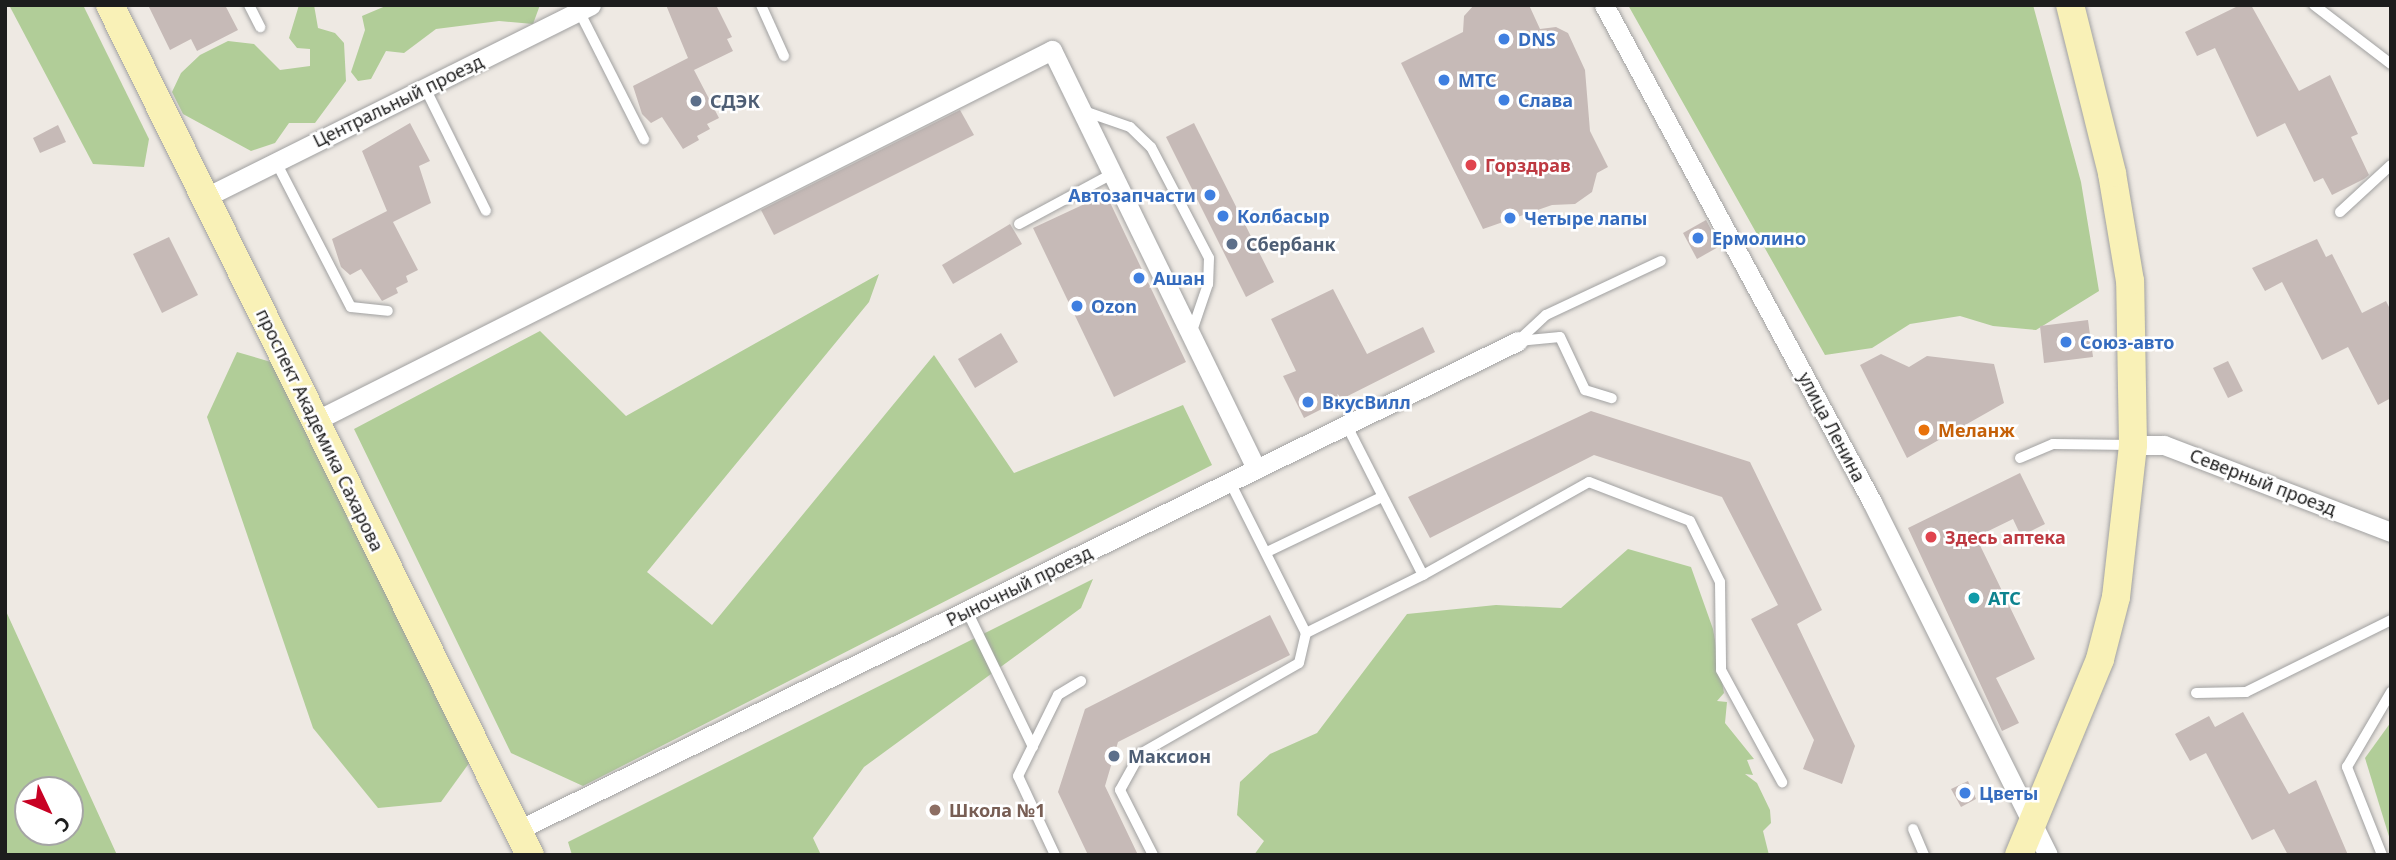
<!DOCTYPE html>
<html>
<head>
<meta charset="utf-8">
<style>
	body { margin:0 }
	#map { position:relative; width:2396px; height:860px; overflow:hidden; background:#eee9e3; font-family:"Noto Sans",sans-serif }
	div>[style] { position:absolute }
	.forest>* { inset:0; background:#b1cd98 }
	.building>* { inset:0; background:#c6bab7 }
	.roads { filter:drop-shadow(0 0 2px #a1a1a1) drop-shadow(0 0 2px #a1a1a1) }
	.lane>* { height:10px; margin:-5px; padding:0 5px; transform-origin:5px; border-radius:5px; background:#fff }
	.street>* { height:19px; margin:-9.5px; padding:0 9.5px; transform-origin:9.5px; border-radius:9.5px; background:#fff }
	.secondary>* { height:28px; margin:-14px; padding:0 14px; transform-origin:14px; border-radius:14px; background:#f9f1b7 }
	.dots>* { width:19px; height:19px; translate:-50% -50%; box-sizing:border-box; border:4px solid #fff; border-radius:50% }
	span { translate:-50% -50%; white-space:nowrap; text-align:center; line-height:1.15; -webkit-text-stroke:5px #fff; paint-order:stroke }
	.shop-label { font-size:18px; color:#366cbe; font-weight:700 }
	.left { translate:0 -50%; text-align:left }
	.right { translate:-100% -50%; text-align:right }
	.street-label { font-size:18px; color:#1d1d1d }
	.service-label { font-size:18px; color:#4e5e75; font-weight:700 }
	.health-label { font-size:18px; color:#be3a42; font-weight:700 }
	.food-label { font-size:18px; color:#c56008; font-weight:700 }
	.culture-label { font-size:18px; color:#0d838f; font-weight:700 }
	.education-label { font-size:18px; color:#785e54; font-weight:700 }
	.frame { position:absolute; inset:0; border:7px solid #1d1d1d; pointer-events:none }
	.north { position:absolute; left:14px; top:776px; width:70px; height:70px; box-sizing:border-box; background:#fff; border:2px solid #a5a5a5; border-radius:50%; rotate:134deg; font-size:19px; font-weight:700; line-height:28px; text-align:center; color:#1d1d1d }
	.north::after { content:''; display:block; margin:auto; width:24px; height:32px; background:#c80224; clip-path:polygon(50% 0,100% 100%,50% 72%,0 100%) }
</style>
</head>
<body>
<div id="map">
	<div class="forest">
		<i style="clip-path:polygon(9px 5px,83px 5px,149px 139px,144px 167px,93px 164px)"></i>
		<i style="clip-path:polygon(299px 5px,314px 5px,318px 28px,335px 33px,344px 43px,346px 81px,315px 123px,289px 123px,275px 143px,251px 151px,183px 114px,172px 92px,181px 73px,200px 55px,228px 41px,254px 44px,280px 70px,310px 66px,310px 49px,297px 48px,289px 38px)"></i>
		<i style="clip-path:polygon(388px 5px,540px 5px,533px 24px,499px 21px,436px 29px,404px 53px,386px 51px,371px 79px,358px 81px,351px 72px,365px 30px,362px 16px)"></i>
		<i style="clip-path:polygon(1628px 5px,2033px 5px,2081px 182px,2099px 291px,2036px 330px,1993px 326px,1960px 316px,1910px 324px,1872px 348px,1825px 355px)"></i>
		<i style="clip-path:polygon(879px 274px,869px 302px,647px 572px,712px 625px,934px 355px,1014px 473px,1183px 405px,1212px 465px,583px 786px,511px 753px,354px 429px,540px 331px,626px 416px)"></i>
		<i style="clip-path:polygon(237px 352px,281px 365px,475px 755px,441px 802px,378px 808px,313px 728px,207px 417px)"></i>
		<i style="clip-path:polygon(1628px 549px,1691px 567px,1713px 629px,1724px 693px,1717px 701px,1727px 702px,1725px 723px,1754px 759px,1747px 760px,1753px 775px,1745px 774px,1757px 783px,1770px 810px,1771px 823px,1763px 831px,1769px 855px,1254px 855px,1264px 841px,1237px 815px,1240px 782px,1270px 754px,1317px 733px,1407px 614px,1496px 605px,1561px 608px)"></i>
		<i style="clip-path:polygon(1093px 579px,1081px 608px,864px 767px,813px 838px,821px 855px,572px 855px,568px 842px)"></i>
		<i style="clip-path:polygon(evenodd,5px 609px,117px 855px,5px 855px,5px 609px,28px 790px,70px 790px,70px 832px,28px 832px,28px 790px)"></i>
		<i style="clip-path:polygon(2391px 722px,2391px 843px,2365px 758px)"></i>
	</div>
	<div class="building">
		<i style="clip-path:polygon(148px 5px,225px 5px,238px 30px,197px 51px,191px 39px,170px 50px)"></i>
		<i style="clip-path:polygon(666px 5px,716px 5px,732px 37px,727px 39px,733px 51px,694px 70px,719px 118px,707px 124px,710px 129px,697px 136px,699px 140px,683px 149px,662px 117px,651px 123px,642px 114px,633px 86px,688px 58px)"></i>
		<i style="clip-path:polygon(1474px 5px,1529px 5px,1540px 29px,1556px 27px,1568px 33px,1585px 70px,1590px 131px,1608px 167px,1597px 173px,1592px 192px,1575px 204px,1552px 205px,1483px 229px,1401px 63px,1463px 32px,1464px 16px)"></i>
		<i style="clip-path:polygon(2240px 5px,2251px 5px,2299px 91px,2330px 75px,2358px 134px,2351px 137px,2369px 175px,2364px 179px,2332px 195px,2323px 178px,2314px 182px,2285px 123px,2257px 137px,2215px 48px,2197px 56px,2185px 32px)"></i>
		<i style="clip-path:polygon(960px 110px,974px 135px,774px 235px,761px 210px)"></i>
		<i style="clip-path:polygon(410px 123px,430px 161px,419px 166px,431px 203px,393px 222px,418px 270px,406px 276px,408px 282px,396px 288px,398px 293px,382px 301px,361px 269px,350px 275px,341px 267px,332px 239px,387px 211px,362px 151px)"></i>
		<i style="clip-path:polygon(1194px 123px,1274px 282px,1246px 297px,1166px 137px)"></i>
		<i style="clip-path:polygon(58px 125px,66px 142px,40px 153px,33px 138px)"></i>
		<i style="clip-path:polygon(1106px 194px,1186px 362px,1114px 397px,1033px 228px)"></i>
		<i style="clip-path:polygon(1706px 220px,1720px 246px,1697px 259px,1683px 233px)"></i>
		<i style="clip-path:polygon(1010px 224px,1022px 244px,953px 284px,942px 265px)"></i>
		<i style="clip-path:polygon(169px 237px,198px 295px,162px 313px,133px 254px)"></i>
		<i style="clip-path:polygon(2317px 239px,2326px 257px,2332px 254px,2362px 313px,2386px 301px,2391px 311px,2391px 398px,2378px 405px,2348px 347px,2322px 360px,2282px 282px,2265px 291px,2252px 268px)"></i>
		<i style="clip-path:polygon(1333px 289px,1367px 354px,1423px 327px,1435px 352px,1304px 418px,1283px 376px,1296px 371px,1271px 319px)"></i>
		<i style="clip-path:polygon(2088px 320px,2093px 357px,2044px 363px,2040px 326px)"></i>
		<i style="clip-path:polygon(1001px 333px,1018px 362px,975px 388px,958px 359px)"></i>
		<i style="clip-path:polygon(1881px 354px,1909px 367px,1927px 356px,1994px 364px,2004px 403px,1907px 458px,1860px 365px)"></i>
		<i style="clip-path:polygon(2228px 361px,2243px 391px,2228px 398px,2213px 368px)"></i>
		<i style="clip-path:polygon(1591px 411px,1750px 462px,1822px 610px,1797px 624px,1855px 746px,1842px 784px,1803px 769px,1814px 740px,1751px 619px,1778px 605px,1722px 497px,1594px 455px,1430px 538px,1408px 497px)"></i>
		<i style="clip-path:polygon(2020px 473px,2045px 524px,2021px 536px,2013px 519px,1976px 537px,2035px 659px,1996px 678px,2019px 723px,2002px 731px,1908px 528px)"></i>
		<i style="clip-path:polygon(1270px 615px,1290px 655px,1118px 742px,1105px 786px,1138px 855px,1088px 855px,1058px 792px,1085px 709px)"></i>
		<i style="clip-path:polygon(2243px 712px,2289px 794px,2316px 780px,2348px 855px,2288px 855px,2274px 829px,2252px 840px,2206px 753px,2190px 761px,2175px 734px,2209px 716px,2215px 727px)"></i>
		<i style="clip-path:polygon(1968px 781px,1976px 799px,1961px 807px,1951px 789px)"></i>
	</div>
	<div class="roads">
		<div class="lane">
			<i style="left:249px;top:5px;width:25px;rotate:63deg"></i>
			<i style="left:761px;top:5px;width:56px;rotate:65.7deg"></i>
			<i style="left:2314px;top:5px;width:97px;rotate:37.5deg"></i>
			<i style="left:579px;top:11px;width:144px;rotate:63.1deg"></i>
			<i style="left:425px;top:88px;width:137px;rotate:63.6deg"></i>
			<i style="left:1084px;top:111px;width:49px;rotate:19.2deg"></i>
			<i style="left:1130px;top:127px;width:29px;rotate:44deg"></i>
			<i style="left:1151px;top:147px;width:125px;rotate:62.4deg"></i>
			<i style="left:1209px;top:258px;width:26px;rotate:92deg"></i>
			<i style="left:1208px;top:284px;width:53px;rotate:108.8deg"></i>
			<i style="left:276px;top:162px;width:163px;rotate:62.7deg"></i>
			<i style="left:351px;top:307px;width:37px;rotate:6deg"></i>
			<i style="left:2340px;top:212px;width:69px;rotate:-42.7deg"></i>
			<i style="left:1019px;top:224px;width:106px;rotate:-28.3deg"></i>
			<i style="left:1518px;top:341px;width:38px;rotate:-43deg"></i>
			<i style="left:1546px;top:315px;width:127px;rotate:-25.2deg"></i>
			<i style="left:1518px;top:341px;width:42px;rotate:-5.4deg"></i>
			<i style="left:1560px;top:337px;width:59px;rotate:64.7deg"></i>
			<i style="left:1585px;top:390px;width:28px;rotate:17deg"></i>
			<i style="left:1347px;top:426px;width:167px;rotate:63deg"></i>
			<i style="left:2020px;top:458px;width:36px;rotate:-23deg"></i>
			<i style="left:2053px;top:444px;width:79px;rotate:0.7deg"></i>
			<i style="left:1231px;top:484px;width:167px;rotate:63.3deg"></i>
			<i style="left:1267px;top:552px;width:127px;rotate:-25.6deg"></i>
			<i style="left:967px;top:611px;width:151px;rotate:64.1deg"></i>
			<i style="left:2196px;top:693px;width:50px;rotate:-1.1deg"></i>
			<i style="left:2246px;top:692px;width:162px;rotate:-26.4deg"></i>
			<i style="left:1913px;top:829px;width:28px;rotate:67deg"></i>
			<i style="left:1055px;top:855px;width:87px;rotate:-115.1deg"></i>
			<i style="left:1018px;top:776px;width:90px;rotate:-63.7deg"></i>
			<i style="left:1058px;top:695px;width:27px;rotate:-31deg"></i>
			<i style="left:1153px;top:855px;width:73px;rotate:-116.9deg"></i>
			<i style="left:1120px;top:790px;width:41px;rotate:-60.9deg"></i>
			<i style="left:1140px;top:754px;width:183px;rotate:-29.8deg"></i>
			<i style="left:1299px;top:663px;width:31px;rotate:-77deg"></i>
			<i style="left:1306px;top:633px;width:131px;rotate:-26.4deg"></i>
			<i style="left:1423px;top:575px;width:190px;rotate:-29.3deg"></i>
			<i style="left:1589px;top:482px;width:108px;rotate:21.1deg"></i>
			<i style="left:1690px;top:521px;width:68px;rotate:63.8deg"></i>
			<i style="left:1720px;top:582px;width:88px;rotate:89.3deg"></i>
			<i style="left:1721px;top:670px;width:128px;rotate:61.4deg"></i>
			<i style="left:2382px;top:855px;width:95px;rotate:-111.7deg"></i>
			<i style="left:2347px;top:767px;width:87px;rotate:-59.6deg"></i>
		</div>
		<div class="street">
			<i style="left:1604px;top:5px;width:565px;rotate:61.66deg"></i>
			<i style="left:1872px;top:502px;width:394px;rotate:63.5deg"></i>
			<i style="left:206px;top:197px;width:430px;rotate:-26.5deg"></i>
			<i style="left:315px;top:421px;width:825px;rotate:-26.72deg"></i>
			<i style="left:1052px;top:50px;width:466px;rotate:64deg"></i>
			<i style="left:2133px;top:445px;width:31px"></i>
			<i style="left:2164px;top:445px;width:243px;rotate:21deg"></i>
			<i style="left:518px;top:830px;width:1113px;rotate:-26.06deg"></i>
		</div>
		<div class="secondary">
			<i style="left:110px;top:5px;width:948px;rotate:63.71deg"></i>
			<i style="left:2019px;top:855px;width:212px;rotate:-67.5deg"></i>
			<i style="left:2100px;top:659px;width:64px;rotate:-75.5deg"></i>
			<i style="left:2116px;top:597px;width:153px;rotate:-83.6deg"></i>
			<i style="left:2133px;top:445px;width:164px;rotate:-91deg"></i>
			<i style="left:2130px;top:281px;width:109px;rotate:-99.5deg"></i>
			<i style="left:2112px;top:173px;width:173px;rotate:-104deg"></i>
		</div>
	</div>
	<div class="dots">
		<i style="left:1504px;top:39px;background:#3f7fe0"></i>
		<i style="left:1444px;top:80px;background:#3f7fe0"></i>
		<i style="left:1504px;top:100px;background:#3f7fe0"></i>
		<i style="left:696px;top:101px;background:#5c6f8a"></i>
		<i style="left:1471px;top:165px;background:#e0444e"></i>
		<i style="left:1210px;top:195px;background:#3f7fe0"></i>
		<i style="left:1223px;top:216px;background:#3f7fe0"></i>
		<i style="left:1510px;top:218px;background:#3f7fe0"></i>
		<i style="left:1698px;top:238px;background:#3f7fe0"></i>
		<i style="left:1232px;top:244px;background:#5c6f8a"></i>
		<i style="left:1139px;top:278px;background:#3f7fe0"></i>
		<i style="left:1077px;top:306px;background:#3f7fe0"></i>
		<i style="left:2066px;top:342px;background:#3f7fe0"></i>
		<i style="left:1308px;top:402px;background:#3f7fe0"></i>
		<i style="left:1924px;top:430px;background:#e8710a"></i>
		<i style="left:1931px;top:537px;background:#e0444e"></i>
		<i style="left:1974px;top:598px;background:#0f9aa8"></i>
		<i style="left:1114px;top:756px;background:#5c6f8a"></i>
		<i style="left:1965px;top:793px;background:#3f7fe0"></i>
		<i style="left:935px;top:810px;background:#8d6e63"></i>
	</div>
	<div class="shop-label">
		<span class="left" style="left:1518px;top:39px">DNS</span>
		<span class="left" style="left:1458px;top:80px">МТС</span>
		<span class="left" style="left:1518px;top:100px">Слава</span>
		<span class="right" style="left:1196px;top:195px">Автозапчасти</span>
		<span class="left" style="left:1237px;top:216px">Колбасыр</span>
		<span class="left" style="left:1524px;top:218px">Четыре лапы</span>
		<span class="left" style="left:1712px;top:238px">Ермолино</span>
		<span class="left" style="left:1153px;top:278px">Ашан</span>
		<span class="left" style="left:1091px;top:306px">Ozon</span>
		<span class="left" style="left:2080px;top:342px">Союз-авто</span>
		<span class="left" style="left:1322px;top:402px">ВкусВилл</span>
		<span class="left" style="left:1979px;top:793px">Цветы</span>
	</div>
	<div class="street-label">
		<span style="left:398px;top:101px;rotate:-26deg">Центральный проезд</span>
		<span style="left:1832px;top:427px;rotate:62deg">улица Ленина</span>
		<span style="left:320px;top:430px;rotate:64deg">проспект Академика Сахарова</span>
		<span style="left:2263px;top:482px;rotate:21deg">Северный проезд</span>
		<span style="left:1019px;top:586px;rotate:-26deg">Рыночный проезд</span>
	</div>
	<div class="service-label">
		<span class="left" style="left:710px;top:101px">СДЭК</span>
		<span class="left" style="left:1246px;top:244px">Сбербанк</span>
		<span class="left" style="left:1128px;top:756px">Максион</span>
	</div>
	<div class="health-label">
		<span class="left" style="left:1485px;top:165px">Горздрав</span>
		<span class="left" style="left:1945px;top:537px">Здесь аптека</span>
	</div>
	<div class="food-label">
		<span class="left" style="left:1938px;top:430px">Меланж</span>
	</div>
	<div class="culture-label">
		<span class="left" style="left:1988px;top:598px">АТС</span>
	</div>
	<div class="education-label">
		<span class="left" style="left:949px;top:810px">Школа №1</span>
	</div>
	<div class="frame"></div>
	<div class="north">С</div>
</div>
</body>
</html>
